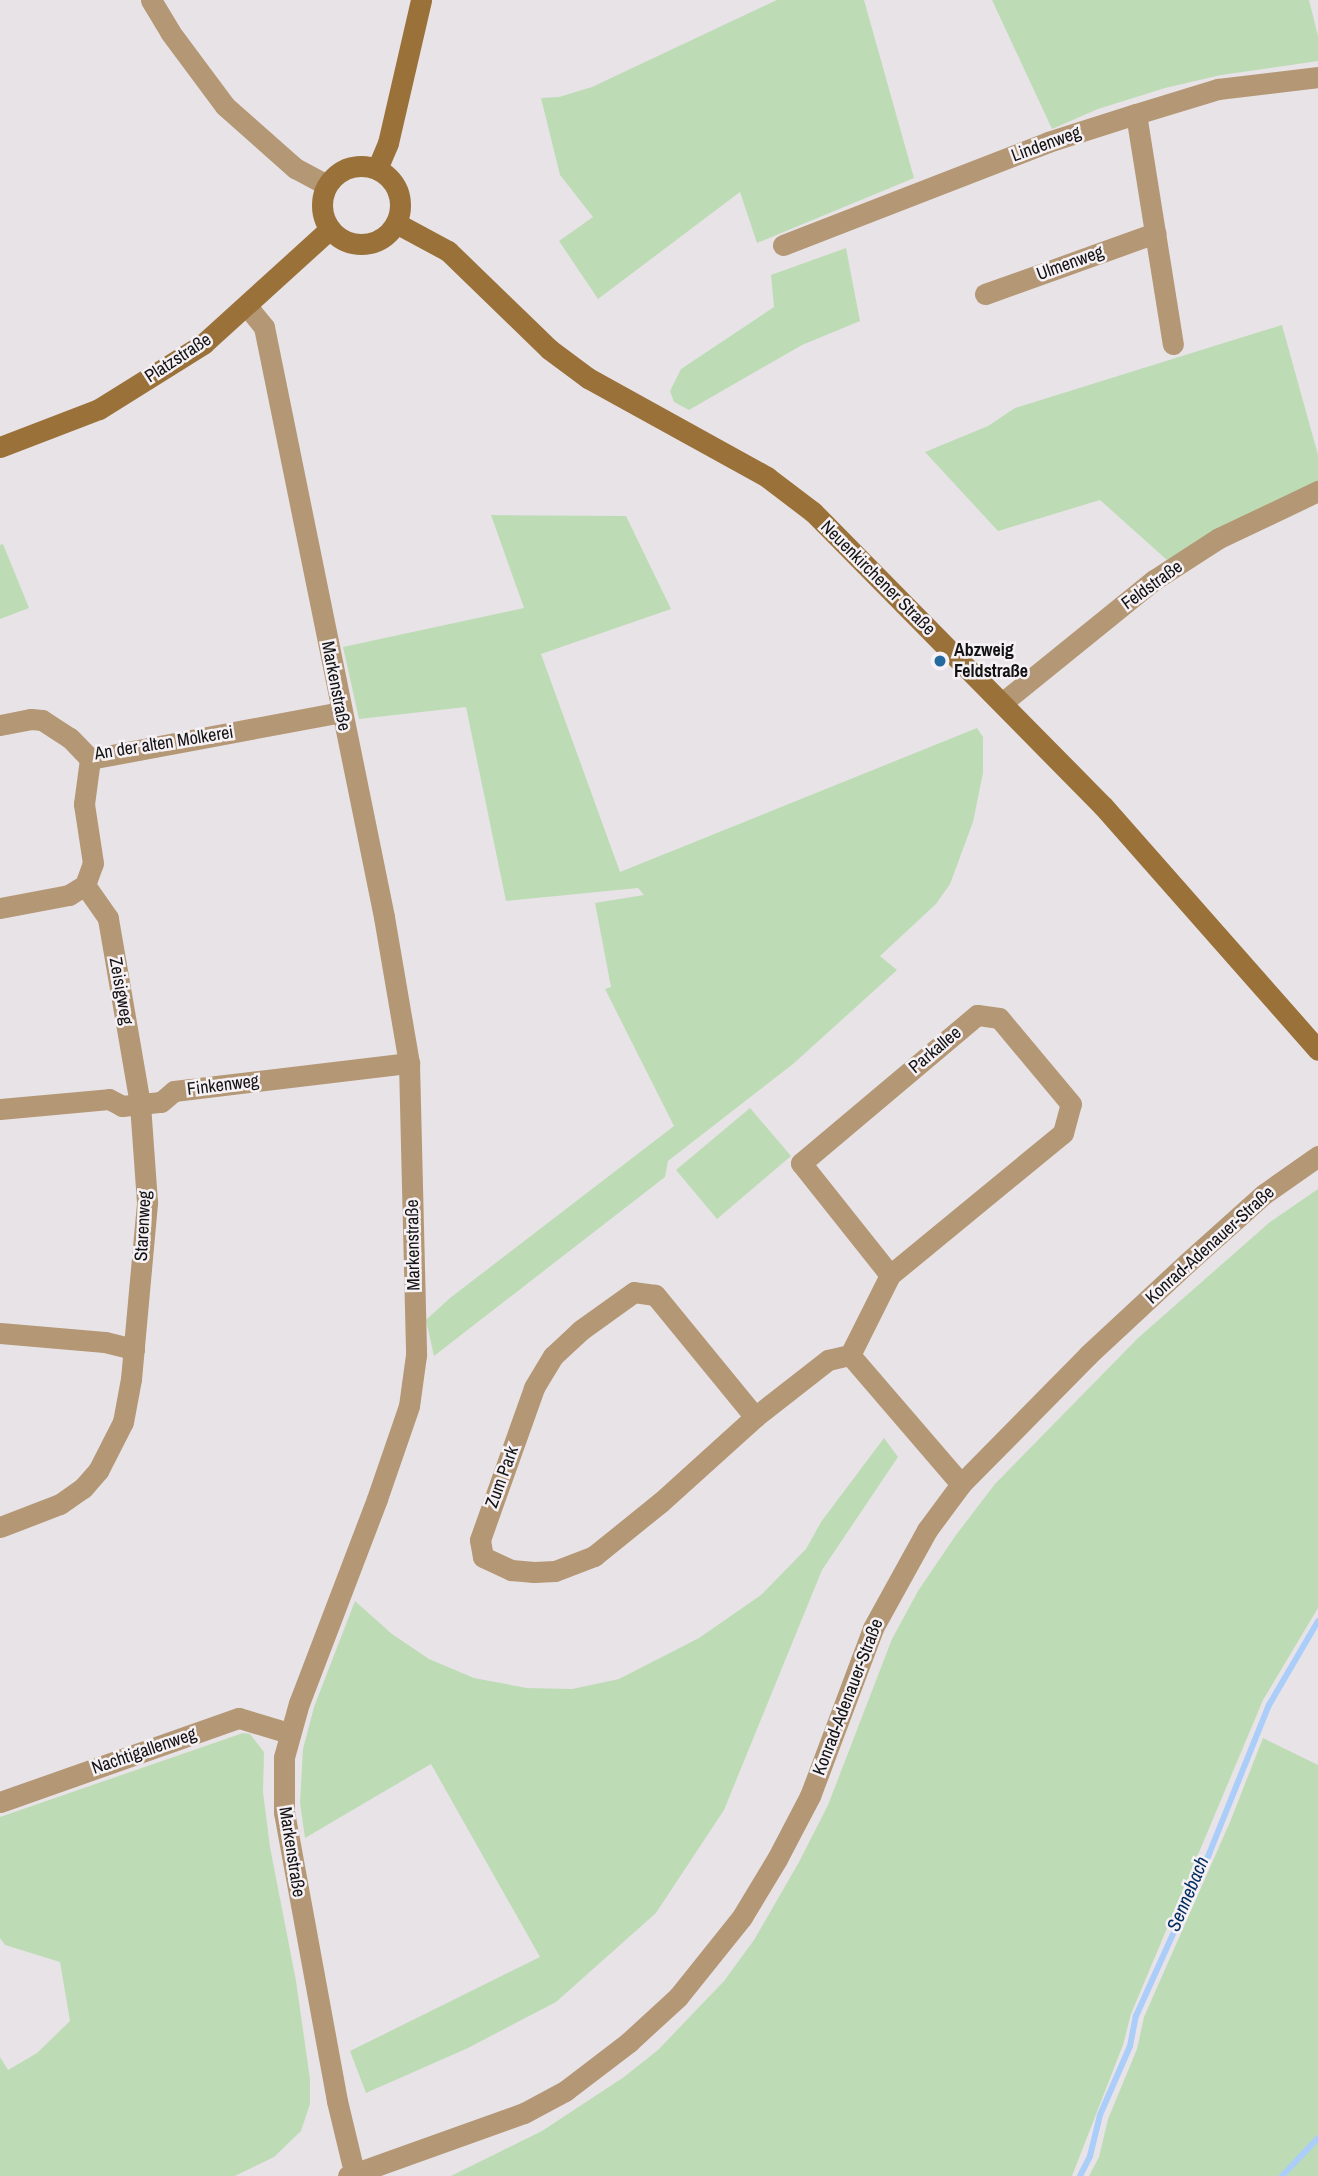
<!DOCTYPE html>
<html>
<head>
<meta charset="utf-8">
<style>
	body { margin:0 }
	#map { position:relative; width:1318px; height:2176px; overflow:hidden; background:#e8e3e7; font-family:"Archivo Narrow",sans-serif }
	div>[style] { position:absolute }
	.green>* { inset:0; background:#bddcb6 }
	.stream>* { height:6px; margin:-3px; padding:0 3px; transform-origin:3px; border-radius:3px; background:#abcdf9 }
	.street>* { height:21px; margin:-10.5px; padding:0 10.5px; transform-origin:10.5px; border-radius:10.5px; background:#b49774 }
	.secondary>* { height:21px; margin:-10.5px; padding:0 10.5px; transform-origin:10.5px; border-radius:10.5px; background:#9a7139 }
	.secondary>.ring { margin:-10.5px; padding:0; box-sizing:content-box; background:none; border:21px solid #9a7139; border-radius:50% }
	.dots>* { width:19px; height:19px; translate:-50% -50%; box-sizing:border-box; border:4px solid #f5f1f5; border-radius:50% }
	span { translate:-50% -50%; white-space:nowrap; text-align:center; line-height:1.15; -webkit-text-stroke:5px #f5f1f5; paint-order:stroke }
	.street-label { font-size:18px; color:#141314 }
	.poi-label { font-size:18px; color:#141314; font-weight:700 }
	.left { translate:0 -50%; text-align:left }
	.water-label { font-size:19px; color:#002c5f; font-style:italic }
</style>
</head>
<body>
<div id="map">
	<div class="green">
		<i style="clip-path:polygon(777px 0,864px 0,914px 178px,757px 243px,740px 192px,598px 299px,559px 241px,593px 217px,560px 175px,541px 98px,559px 97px,592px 87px)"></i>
		<i style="clip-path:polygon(992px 0,1309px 0,1318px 36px,1318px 61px,1221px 75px,1165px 88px,1098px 109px,1052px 129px)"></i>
		<i style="clip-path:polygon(846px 248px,860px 321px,802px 345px,689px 410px,674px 402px,670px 391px,681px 369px,774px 307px,771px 275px)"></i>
		<i style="clip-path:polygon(1282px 325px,1318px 455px,1318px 481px,1167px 560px,1100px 500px,998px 531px,925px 452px,988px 426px,1015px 408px)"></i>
		<i style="clip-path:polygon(491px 515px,626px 516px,671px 609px,541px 654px,620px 872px,977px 728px,983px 737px,983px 773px,973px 822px,950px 884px,936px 904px,880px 956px,897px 970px,793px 1064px,668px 1161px,665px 1177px,434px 1356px,426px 1320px,450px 1298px,674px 1126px,605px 989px,611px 987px,595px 903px,644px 895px,638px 888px,506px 901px,466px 707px,359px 719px,343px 647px,524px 608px)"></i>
		<i style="clip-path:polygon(3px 544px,29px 608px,0 619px,0 545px)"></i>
		<i style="clip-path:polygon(750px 1108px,791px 1156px,717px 1219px,676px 1170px)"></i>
		<i style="clip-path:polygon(1318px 1189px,1318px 1608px,1263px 1700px,1131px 2014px,1123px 2045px,1072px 2176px,451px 2176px,542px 2131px,624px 2077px,658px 2050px,724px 1981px,754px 1940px,799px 1862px,828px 1805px,892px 1639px,918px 1591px,956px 1535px,995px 1484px,1138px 1338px,1270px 1222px)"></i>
		<i style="clip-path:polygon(884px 1438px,898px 1457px,822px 1570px,724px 1810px,656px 1913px,556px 2002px,468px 2048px,366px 2093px,350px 2051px,540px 1957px,431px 1764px,305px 1838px,300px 1803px,303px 1749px,314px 1707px,355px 1601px,392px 1634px,429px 1659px,474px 1678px,527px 1688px,572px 1689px,619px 1679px,699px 1638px,761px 1595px,806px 1549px,821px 1522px)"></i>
		<i style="clip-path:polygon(243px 1733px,250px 1734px,264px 1752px,263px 1792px,270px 1847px,296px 1981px,310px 2079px,310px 2104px,301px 2131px,274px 2157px,235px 2176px,0 2176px,0 2057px,8px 2070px,37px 2053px,70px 2021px,60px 1962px,5px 1945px,0 1938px,0 1817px)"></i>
		<i style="clip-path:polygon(1263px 1738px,1318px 1765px,1318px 2176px,1089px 2176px,1099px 2157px,1108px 2119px,1137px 2049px,1144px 2017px,1230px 1822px)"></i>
	</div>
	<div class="stream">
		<i style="left:1080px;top:2176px;width:22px;rotate:-63deg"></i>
		<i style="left:1090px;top:2156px;width:42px;rotate:-76.3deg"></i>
		<i style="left:1100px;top:2115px;width:75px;rotate:-66.5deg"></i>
		<i style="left:1130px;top:2046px;width:31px;rotate:-79deg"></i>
		<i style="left:1136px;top:2016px;width:178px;rotate:-65.7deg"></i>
		<i style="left:1209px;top:1854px;width:161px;rotate:-68.1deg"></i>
		<i style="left:1269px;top:1705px;width:97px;rotate:-59.7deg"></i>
		<i style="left:1282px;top:2176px;width:52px;rotate:-46.5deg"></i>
	</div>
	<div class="street">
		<i style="left:151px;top:0;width:37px;rotate:59deg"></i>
		<i style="left:170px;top:32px;width:92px;rotate:53.4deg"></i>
		<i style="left:225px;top:106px;width:94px;rotate:41.5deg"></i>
		<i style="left:295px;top:168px;width:36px;rotate:28deg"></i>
		<i style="left:1136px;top:114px;width:233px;rotate:80.9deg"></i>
		<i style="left:783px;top:245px;width:284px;rotate:-21.2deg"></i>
		<i style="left:1048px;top:142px;width:92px;rotate:-17.7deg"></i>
		<i style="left:1136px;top:114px;width:86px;rotate:-17deg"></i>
		<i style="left:1218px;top:89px;width:101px;rotate:-6.8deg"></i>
		<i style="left:985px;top:294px;width:181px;rotate:-19.7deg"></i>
		<i style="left:247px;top:306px;width:27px;rotate:51deg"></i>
		<i style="left:264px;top:327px;width:602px;rotate:78.5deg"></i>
		<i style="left:384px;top:917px;width:148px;rotate:80.3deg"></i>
		<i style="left:409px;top:1063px;width:292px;rotate:88.6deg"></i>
		<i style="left:416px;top:1355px;width:51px;rotate:97.8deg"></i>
		<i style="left:409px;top:1406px;width:98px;rotate:109deg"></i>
		<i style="left:377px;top:1499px;width:218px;rotate:110.9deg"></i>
		<i style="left:299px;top:1703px;width:56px;rotate:105.5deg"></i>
		<i style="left:284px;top:1757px;width:55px;rotate:90deg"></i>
		<i style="left:284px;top:1812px;width:294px;rotate:79.6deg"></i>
		<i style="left:337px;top:2101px;width:77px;rotate:76.5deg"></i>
		<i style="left:1002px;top:703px;width:196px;rotate:-39deg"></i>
		<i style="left:1154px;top:580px;width:77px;rotate:-32.9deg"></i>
		<i style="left:1219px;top:538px;width:110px;rotate:-25.4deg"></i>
		<i style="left:0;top:725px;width:32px;rotate:-11deg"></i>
		<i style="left:31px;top:719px;width:11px;rotate:5deg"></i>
		<i style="left:42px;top:720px;width:33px;rotate:33deg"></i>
		<i style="left:70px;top:738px;width:29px;rotate:46deg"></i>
		<i style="left:90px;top:759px;width:255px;rotate:-10.6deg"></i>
		<i style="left:0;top:908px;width:70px;rotate:-10.7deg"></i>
		<i style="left:69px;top:895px;width:19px;rotate:-32deg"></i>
		<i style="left:85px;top:885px;width:23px;rotate:-70deg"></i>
		<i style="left:93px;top:863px;width:60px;rotate:-98.7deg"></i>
		<i style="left:84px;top:804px;width:45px;rotate:-82.4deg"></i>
		<i style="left:0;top:1109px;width:109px;rotate:-5.2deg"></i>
		<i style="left:109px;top:1099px;width:15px;rotate:28deg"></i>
		<i style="left:122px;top:1106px;width:39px;rotate:-6deg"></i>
		<i style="left:161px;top:1102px;width:17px;rotate:-40deg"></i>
		<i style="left:174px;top:1091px;width:237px;rotate:-6.8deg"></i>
		<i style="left:0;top:1333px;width:105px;rotate:4.9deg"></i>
		<i style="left:105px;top:1342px;width:30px;rotate:14deg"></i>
		<i style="left:850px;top:1355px;width:89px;rotate:-63.4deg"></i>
		<i style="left:890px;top:1275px;width:224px;rotate:-39.4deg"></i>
		<i style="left:1063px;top:1133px;width:30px;rotate:-75deg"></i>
		<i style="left:1071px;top:1104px;width:112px;rotate:-129.9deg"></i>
		<i style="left:999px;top:1018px;width:22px;rotate:-172deg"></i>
		<i style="left:977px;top:1015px;width:230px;rotate:139.9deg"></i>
		<i style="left:801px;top:1163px;width:143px;rotate:51.5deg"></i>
		<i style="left:850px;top:1355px;width:170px;rotate:49.3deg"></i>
		<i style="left:755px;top:1417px;width:158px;rotate:-129.3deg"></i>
		<i style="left:655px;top:1295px;width:21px;rotate:-172deg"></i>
		<i style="left:634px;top:1292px;width:65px;rotate:144.4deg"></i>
		<i style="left:581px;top:1330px;width:38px;rotate:137deg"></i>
		<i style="left:553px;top:1356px;width:37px;rotate:121deg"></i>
		<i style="left:534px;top:1388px;width:161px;rotate:109.6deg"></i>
		<i style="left:480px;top:1540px;width:17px;rotate:80deg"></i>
		<i style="left:483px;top:1557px;width:31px;rotate:25deg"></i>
		<i style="left:511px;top:1570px;width:23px;rotate:5deg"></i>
		<i style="left:534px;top:1572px;width:21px;rotate:-3deg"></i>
		<i style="left:555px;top:1571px;width:42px;rotate:-21deg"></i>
		<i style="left:594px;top:1556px;width:86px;rotate:-38.9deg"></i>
		<i style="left:661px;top:1502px;width:127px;rotate:-42.1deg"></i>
		<i style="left:755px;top:1417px;width:93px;rotate:-38deg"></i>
		<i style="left:828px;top:1360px;width:23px;rotate:-13deg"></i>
		<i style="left:0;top:1527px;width:64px;rotate:-21deg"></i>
		<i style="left:60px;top:1504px;width:28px;rotate:-35deg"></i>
		<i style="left:83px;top:1488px;width:23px;rotate:-49deg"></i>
		<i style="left:98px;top:1471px;width:55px;rotate:-63deg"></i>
		<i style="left:123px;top:1422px;width:44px;rotate:-79.5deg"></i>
		<i style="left:131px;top:1379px;width:178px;rotate:-84.8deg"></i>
		<i style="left:147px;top:1202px;width:98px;rotate:-94.1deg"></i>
		<i style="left:140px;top:1104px;width:189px;rotate:-99.8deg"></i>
		<i style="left:108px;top:918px;width:40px;rotate:-124.9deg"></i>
		<i style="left:0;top:1802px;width:253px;rotate:-19.4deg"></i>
		<i style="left:239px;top:1718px;width:52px;rotate:16.7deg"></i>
		<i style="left:348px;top:2176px;width:187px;rotate:-19.7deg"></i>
		<i style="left:524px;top:2113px;width:47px;rotate:-28.2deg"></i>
		<i style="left:565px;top:2091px;width:81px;rotate:-37.4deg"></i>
		<i style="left:629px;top:2042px;width:67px;rotate:-42.6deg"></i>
		<i style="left:678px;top:1997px;width:102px;rotate:-51.3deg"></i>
		<i style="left:742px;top:1917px;width:68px;rotate:-58.9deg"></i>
		<i style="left:777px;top:1859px;width:71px;rotate:-62.4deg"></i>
		<i style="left:810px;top:1796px;width:179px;rotate:-69.4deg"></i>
		<i style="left:873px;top:1628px;width:112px;rotate:-61.1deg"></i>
		<i style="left:927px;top:1530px;width:57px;rotate:-53.5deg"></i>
		<i style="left:961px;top:1484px;width:181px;rotate:-45.4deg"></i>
		<i style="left:1088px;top:1355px;width:135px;rotate:-42.9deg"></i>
		<i style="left:1187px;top:1263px;width:103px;rotate:-41.9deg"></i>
		<i style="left:1264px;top:1194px;width:66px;rotate:-35.1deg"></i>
	</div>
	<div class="secondary">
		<i class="ring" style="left:322px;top:166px;width:57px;height:57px"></i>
		<i style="left:377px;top:169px;width:28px;rotate:-67deg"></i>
		<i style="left:388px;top:143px;width:147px;rotate:-77deg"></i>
		<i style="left:396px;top:223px;width:59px;rotate:28.3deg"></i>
		<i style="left:448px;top:251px;width:141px;rotate:44.1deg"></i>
		<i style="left:549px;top:349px;width:49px;rotate:36.6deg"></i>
		<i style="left:588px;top:378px;width:205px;rotate:28.9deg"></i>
		<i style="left:767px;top:477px;width:58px;rotate:37.3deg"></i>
		<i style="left:813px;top:512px;width:413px;rotate:45.4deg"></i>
		<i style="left:1103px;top:806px;width:325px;rotate:48.6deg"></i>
		<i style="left:0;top:447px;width:106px;rotate:-21deg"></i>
		<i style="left:99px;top:409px;width:123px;rotate:-32deg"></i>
		<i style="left:203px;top:344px;width:171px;rotate:-42.2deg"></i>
	</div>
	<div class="dots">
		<i style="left:940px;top:661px;background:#256ba0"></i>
	</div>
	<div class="street-label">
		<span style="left:1046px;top:144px;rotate:-20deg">Lindenweg</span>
		<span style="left:1070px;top:263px;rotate:-20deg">Ulmenweg</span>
		<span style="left:178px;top:358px;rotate:-33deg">Platzstraße</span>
		<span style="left:878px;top:578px;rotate:45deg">Neuenkirchener Straße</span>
		<span style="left:1152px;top:585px;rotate:-36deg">Feldstraße</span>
		<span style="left:336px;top:686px;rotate:79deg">Markenstraße</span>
		<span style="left:164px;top:743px;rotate:-9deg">An der alten Molkerei</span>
		<span style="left:121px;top:991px;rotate:80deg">Zeisigweg</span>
		<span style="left:935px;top:1050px;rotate:-40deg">Parkallee</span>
		<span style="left:223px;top:1085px;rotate:-7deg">Finkenweg</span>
		<span style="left:143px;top:1226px;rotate:-87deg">Starenweg</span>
		<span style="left:413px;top:1245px;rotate:-91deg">Markenstraße</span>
		<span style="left:1210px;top:1245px;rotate:-42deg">Konrad-Adenauer-Straße</span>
		<span style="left:502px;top:1477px;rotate:-70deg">Zum Park</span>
		<span style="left:848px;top:1697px;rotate:-69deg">Konrad-Adenauer-Straße</span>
		<span style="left:144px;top:1751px;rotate:-19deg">Nachtigallenweg</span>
		<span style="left:292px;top:1852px;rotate:81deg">Markenstraße</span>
	</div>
	<div class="poi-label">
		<span class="left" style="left:954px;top:661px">Abzweig<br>Feldstraße</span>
	</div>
	<div class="water-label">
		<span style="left:1188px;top:1894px;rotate:-67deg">Sennebach</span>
	</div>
</div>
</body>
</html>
